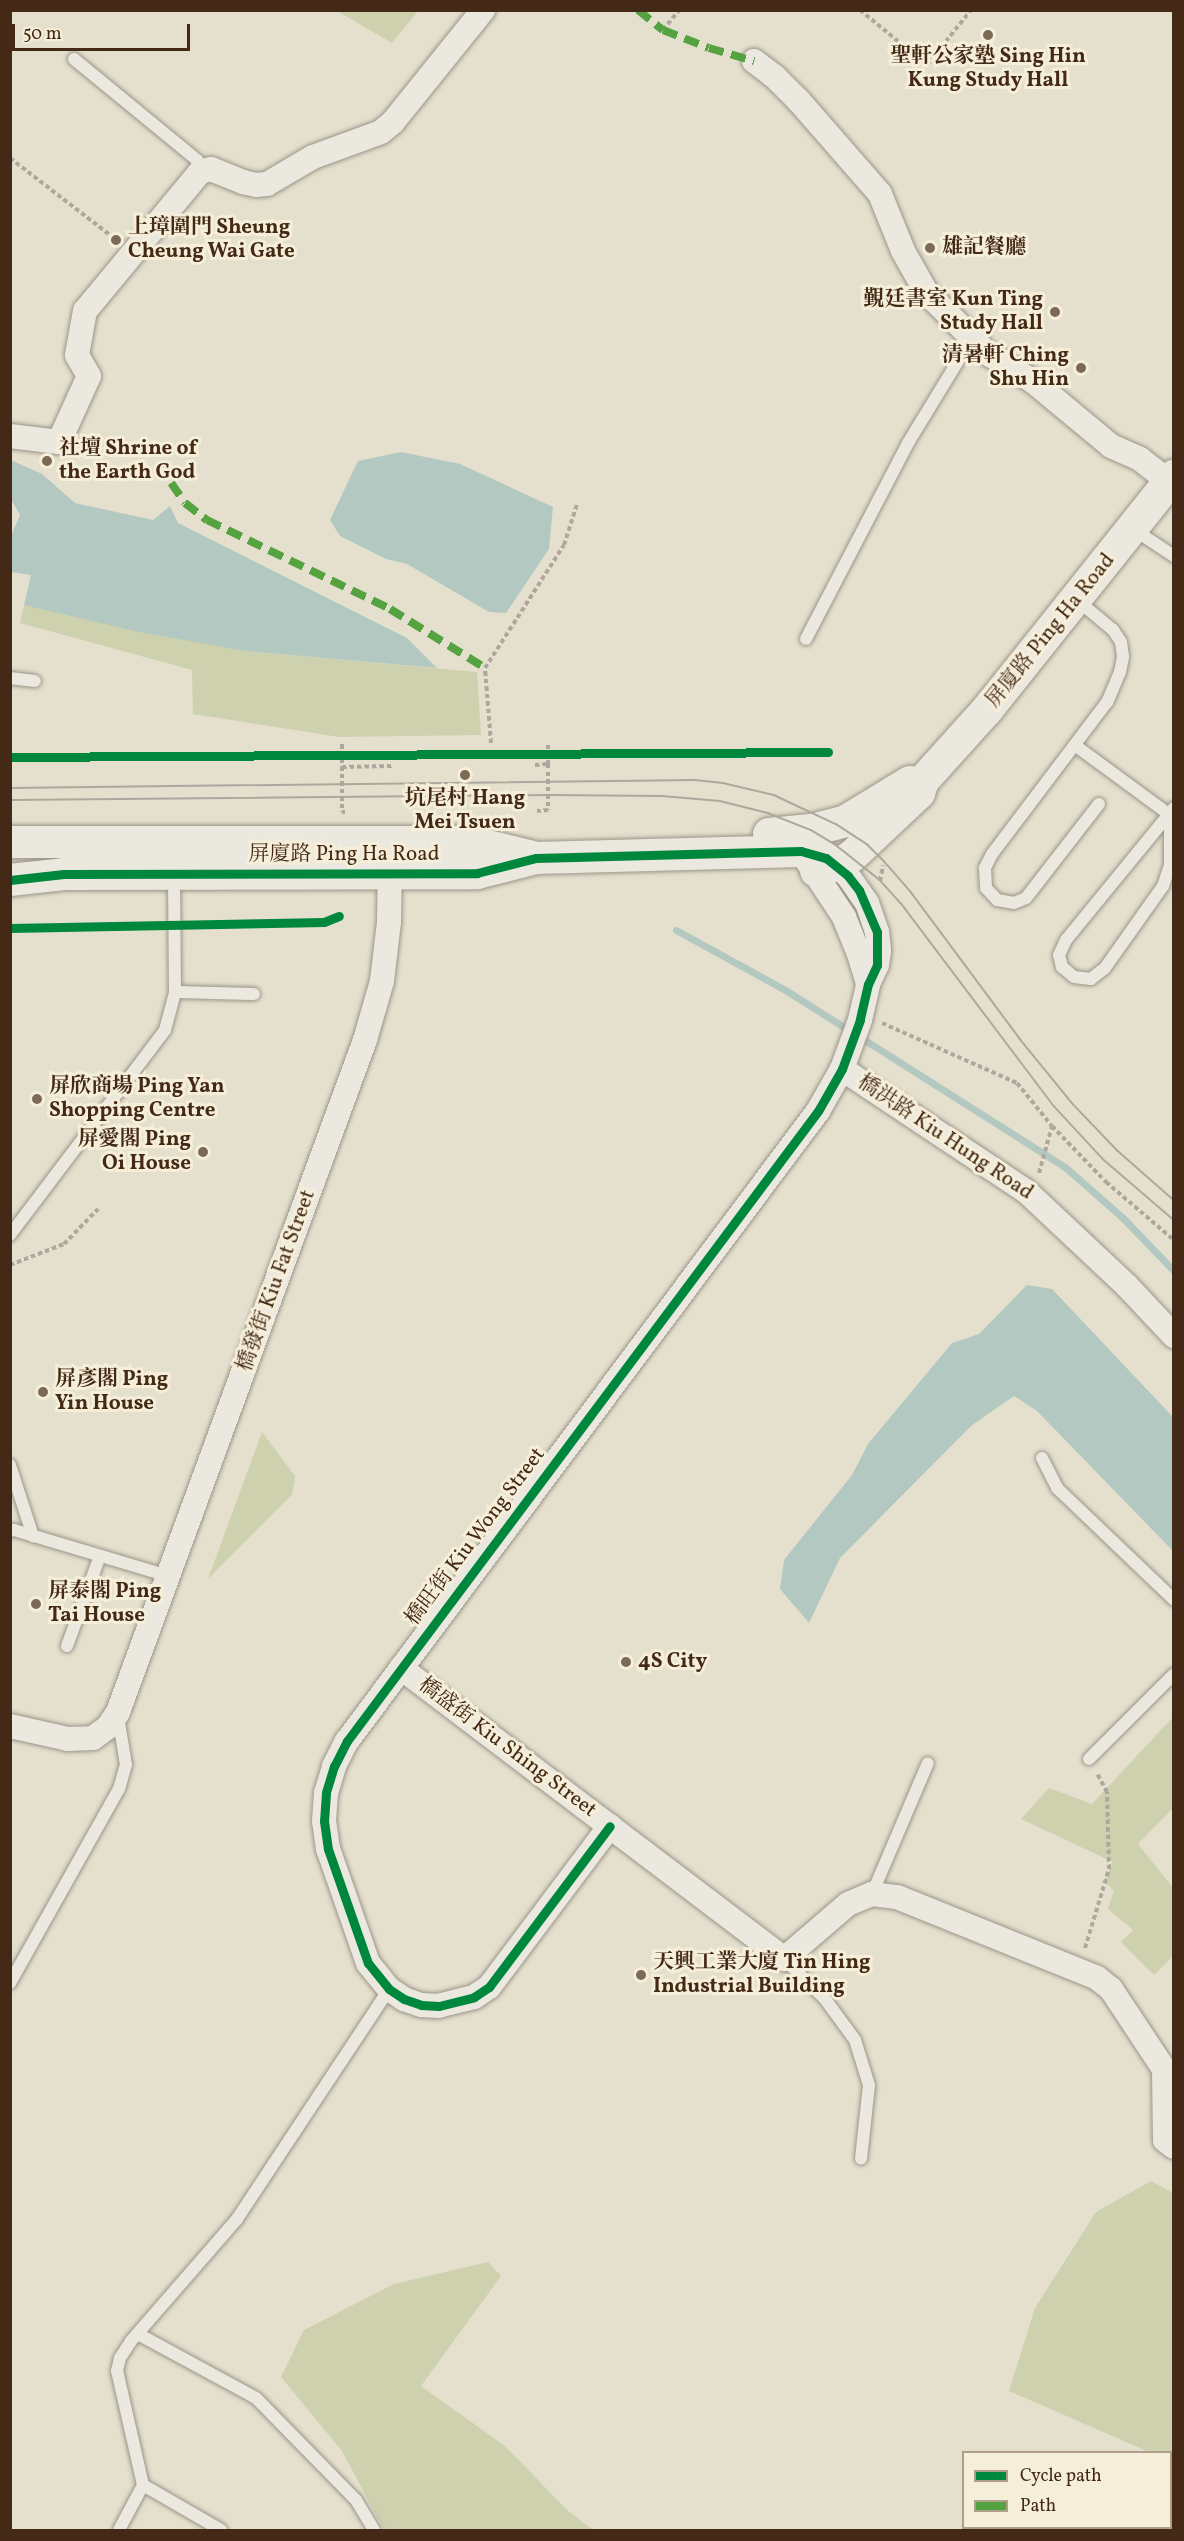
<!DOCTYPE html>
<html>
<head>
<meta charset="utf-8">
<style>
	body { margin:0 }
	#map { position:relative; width:1184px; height:2541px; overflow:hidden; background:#e5e0ce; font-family:Vollkorn,"Noto Serif TC",serif }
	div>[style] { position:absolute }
	.green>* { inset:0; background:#cdd1ae }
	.water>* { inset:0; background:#b2c8c1 }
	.stream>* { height:7px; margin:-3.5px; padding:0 3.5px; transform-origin:3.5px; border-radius:3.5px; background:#b2c8c1 }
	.path>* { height:4px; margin-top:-2px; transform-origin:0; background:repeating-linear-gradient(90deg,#ada79e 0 4.5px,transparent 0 7.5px) }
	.roads { filter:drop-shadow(0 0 2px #9c9589) drop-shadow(0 0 2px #9c9589) }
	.service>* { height:12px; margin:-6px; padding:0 6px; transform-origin:6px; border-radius:6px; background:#ebe8df }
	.minor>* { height:24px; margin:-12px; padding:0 12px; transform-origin:12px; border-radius:12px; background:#ebe8df }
	.tertiary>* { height:32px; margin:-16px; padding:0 16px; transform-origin:16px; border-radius:16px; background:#ebe8df }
	.tram>* { height:1.5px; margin:-0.75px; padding:0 0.75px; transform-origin:0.75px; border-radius:0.75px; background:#ada79e }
	.quiet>* { height:8px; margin-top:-4px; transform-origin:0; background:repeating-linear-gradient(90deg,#55a340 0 15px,transparent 0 23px) }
	.cycleway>* { height:9px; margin:-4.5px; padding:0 4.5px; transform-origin:4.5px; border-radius:4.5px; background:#00873e }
	.dots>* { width:16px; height:16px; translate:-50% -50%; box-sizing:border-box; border:3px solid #f5eed9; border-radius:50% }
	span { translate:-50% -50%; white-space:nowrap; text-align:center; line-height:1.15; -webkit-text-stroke:6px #f5eed9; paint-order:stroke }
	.poi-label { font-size:21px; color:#442916; font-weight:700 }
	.left { translate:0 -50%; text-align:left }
	.right { translate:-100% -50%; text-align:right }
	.street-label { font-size:21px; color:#442916 }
	.frame { position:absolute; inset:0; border:12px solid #442916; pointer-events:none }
	.legend { position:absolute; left:962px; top:2451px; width:210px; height:78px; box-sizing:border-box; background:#f5eed9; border:2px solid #ae9f8b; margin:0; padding:8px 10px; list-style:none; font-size:18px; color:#442916 }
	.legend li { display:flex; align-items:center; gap:12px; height:30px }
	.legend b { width:30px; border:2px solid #ae9f8b }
	.scale { position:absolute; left:12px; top:24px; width:178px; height:27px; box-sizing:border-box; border:3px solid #442916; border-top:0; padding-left:8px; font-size:18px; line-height:21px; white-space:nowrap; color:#442916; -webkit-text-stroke:4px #f5eed9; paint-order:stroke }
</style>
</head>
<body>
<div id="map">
	<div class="green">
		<i style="clip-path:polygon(337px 11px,418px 11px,392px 43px)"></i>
		<i style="clip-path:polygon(24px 605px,246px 651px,477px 672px,481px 735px,339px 737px,193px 714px,192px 670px,20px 623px)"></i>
		<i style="clip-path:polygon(262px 1432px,295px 1476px,292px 1495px,208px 1579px)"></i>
		<i style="clip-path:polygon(1173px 1717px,1173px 1808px,1138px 1844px,1173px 1888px,1173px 1956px,1154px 1975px,1121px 1942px,1133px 1930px,1108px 1909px,1114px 1891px,1104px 1881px,1113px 1862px,1021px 1819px,1049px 1788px,1092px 1804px)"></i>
		<i style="clip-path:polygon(1151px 2181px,1173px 2193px,1173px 2477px,1171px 2474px,1170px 2452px,1149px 2452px,1009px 2391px,1035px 2308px,1096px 2212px)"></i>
		<i style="clip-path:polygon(488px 2262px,501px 2276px,421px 2386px,505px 2446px,567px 2510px,593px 2530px,384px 2530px,342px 2451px,281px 2377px,304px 2330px,394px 2284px)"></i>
	</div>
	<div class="water">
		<i style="clip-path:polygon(401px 452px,460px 464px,553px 507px,549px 549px,506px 613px,489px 612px,407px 564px,386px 559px,340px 536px,330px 520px,358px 461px)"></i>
		<i style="clip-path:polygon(11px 460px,42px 474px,75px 503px,153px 520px,170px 506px,178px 523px,407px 638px,437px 668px,246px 651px,139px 632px,24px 605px,31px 575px,11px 572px,11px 536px,20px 515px,11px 499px)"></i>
		<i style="clip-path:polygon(1027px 1285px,1052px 1289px,1173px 1417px,1173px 1551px,1037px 1411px,1014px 1396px,971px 1426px,840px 1558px,809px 1623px,780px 1589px,784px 1560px,852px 1475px,868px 1444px,952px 1343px,979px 1334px)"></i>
	</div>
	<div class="stream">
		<i style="left:676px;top:930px;width:127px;rotate:28.8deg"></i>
		<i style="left:787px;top:991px;width:75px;rotate:32.4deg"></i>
		<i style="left:860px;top:1037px;width:243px;rotate:32.4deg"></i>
		<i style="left:1065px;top:1167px;width:77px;rotate:41.3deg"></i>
		<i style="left:1123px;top:1218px;width:74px;rotate:46.1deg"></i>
	</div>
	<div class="path">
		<i style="left:860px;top:10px;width:87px;rotate:39.4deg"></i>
		<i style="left:927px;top:65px;width:70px;rotate:-51.3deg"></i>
		<i style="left:663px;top:30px;width:26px;rotate:-51deg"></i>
		<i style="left:10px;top:158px;width:126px;rotate:37.6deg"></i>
		<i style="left:491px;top:743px;width:75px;rotate:-94.6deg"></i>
		<i style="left:485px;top:668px;width:146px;rotate:-57.3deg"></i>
		<i style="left:564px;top:545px;width:43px;rotate:-72.4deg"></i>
		<i style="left:342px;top:744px;width:68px;rotate:90deg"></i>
		<i style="left:342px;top:812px;width:3px"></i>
		<i style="left:548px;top:764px;width:22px;rotate:-90deg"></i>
		<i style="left:535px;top:765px;width:13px;rotate:-4deg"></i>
		<i style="left:548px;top:764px;width:46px;rotate:90deg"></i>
		<i style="left:548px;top:810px;width:11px;rotate:175deg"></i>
		<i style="left:342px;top:767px;width:51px;rotate:-1.1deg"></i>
		<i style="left:880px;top:881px;width:16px;rotate:-79deg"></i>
		<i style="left:882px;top:1023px;width:148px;rotate:24deg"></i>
		<i style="left:1017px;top:1083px;width:55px;rotate:50.9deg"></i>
		<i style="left:1052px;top:1126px;width:78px;rotate:46deg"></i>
		<i style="left:1106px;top:1182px;width:89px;rotate:40.5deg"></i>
		<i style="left:1039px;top:1173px;width:49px;rotate:-74.5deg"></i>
		<i style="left:10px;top:1265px;width:58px;rotate:-21.3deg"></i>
		<i style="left:64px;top:1244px;width:49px;rotate:-45.8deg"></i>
		<i style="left:1085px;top:1948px;width:83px;rotate:-73.1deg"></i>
		<i style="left:1109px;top:1869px;width:77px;rotate:-91.5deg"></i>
		<i style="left:1107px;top:1792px;width:21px;rotate:-118deg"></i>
	</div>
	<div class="roads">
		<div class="service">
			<i style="left:74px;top:59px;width:159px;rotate:39.4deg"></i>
			<i style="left:197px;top:160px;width:13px;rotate:51deg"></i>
			<i style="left:1133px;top:529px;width:49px;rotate:33.4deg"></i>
			<i style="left:1077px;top:600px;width:47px;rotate:39.8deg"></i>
			<i style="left:1113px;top:630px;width:14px;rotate:56deg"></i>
			<i style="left:1121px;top:642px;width:15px;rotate:82deg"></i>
			<i style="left:1123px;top:657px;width:15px;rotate:101deg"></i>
			<i style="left:1120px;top:672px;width:33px;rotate:113deg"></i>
			<i style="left:1107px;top:702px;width:191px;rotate:127.1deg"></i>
			<i style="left:992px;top:854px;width:16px;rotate:117deg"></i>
			<i style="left:985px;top:868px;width:20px;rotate:87deg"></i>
			<i style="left:986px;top:888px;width:16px;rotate:47deg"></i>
			<i style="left:997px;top:900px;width:17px;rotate:10deg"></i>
			<i style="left:1014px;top:903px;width:13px;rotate:-23deg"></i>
			<i style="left:1026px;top:898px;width:119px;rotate:-52.2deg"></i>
			<i style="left:806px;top:639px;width:221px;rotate:-62.5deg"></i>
			<i style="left:908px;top:443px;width:123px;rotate:-58.6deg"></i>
			<i style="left:10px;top:678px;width:25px;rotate:7deg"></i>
			<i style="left:1076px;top:746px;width:117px;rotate:36.3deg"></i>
			<i style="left:1170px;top:815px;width:50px;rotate:90deg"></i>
			<i style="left:1170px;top:865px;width:22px;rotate:108deg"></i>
			<i style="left:1163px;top:886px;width:100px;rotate:125.3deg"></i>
			<i style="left:1105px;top:968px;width:18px;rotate:142deg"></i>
			<i style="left:1091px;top:979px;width:17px;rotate:-173deg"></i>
			<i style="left:1074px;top:977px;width:16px;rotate:-140deg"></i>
			<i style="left:1062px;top:967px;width:12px;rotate:-104deg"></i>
			<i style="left:1059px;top:955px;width:17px;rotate:-65deg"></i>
			<i style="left:1066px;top:940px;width:171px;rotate:-50.7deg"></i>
			<i style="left:175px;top:992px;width:79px;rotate:1.5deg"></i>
			<i style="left:10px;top:1235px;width:257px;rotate:-52.9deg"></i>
			<i style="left:165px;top:1030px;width:39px;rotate:-75deg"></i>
			<i style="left:175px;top:992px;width:117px;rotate:-90.5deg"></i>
			<i style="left:1042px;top:1458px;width:34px;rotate:63deg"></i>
			<i style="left:1057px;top:1488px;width:162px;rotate:43.7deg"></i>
			<i style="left:10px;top:1465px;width:75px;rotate:72.1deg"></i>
			<i style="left:10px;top:1531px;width:4px;rotate:-14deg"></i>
			<i style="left:14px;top:1530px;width:161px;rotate:16.6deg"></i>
			<i style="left:67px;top:1646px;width:96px;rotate:-69.9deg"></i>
			<i style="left:1089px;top:1759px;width:120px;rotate:-45deg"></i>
			<i style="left:872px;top:1894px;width:142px;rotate:-66.9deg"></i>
			<i style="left:784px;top:1959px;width:57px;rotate:44.3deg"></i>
			<i style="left:825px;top:1999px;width:51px;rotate:53.8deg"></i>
			<i style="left:855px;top:2040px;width:47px;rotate:72.7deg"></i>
			<i style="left:869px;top:2085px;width:74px;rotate:96.2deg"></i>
			<i style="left:10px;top:1983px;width:223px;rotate:-60.7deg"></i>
			<i style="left:119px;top:1789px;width:25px;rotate:-74deg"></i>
			<i style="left:126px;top:1765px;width:50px;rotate:-99.3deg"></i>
			<i style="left:138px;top:2334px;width:134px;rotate:28.5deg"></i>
			<i style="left:256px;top:2398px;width:143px;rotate:45.6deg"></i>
			<i style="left:356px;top:2500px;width:35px;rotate:59deg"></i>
			<i style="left:1149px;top:2528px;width:2px;rotate:63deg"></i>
			<i style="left:119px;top:2530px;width:51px;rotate:-61.9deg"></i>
			<i style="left:221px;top:2530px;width:90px;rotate:-150deg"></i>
			<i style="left:143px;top:2485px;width:117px;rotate:-102.8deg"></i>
			<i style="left:117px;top:2371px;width:13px;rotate:-77deg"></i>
			<i style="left:120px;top:2358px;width:20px;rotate:-57deg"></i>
			<i style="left:131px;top:2341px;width:162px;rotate:-49deg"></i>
			<i style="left:237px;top:2219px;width:276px;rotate:-56.5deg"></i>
		</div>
		<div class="minor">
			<i style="left:754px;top:61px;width:25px;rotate:37deg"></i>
			<i style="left:774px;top:76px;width:35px;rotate:45deg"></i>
			<i style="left:799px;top:101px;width:123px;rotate:48.9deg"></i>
			<i style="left:880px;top:194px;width:61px;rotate:68deg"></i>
			<i style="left:903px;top:251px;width:47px;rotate:60.7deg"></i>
			<i style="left:926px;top:292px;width:86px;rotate:45deg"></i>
			<i style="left:987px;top:353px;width:55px;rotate:31.7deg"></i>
			<i style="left:1034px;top:382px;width:100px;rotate:39.7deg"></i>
			<i style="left:1111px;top:446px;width:32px;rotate:24deg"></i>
			<i style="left:1140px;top:459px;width:37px;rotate:38deg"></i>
			<i style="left:10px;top:436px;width:49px;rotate:7deg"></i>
			<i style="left:59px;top:442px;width:72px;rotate:-65.6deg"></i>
			<i style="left:89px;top:376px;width:24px;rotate:-120deg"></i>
			<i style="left:77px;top:355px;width:45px;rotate:-79.7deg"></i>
			<i style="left:85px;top:311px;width:180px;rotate:-50.4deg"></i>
			<i style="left:200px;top:172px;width:11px;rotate:-15deg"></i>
			<i style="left:211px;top:169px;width:35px;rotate:22deg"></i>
			<i style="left:243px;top:182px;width:13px;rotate:13deg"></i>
			<i style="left:256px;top:185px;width:11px;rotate:-5deg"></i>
			<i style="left:267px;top:184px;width:53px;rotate:-30.4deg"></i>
			<i style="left:313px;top:157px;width:72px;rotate:-20.2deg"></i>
			<i style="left:381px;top:132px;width:16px;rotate:-40deg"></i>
			<i style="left:393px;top:122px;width:144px;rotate:-51.2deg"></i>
			<i style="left:805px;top:858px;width:71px;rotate:56.5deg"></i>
			<i style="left:844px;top:917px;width:40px;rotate:68deg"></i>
			<i style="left:859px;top:954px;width:31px;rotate:73deg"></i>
			<i style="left:842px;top:1069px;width:222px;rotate:33.6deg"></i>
			<i style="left:1027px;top:1192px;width:137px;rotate:43.2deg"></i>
			<i style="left:1127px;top:1286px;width:69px;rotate:46.8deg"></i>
			<i style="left:401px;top:1668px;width:481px;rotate:37.2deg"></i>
			<i style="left:784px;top:1959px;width:84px;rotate:-40.7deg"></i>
			<i style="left:848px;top:1904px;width:26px;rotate:-23deg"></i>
			<i style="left:872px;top:1894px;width:25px;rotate:7deg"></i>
			<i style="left:897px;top:1897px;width:216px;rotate:22deg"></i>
			<i style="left:1097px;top:1978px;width:18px;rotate:38deg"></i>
			<i style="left:1111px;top:1989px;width:96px;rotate:56.5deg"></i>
			<i style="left:1164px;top:2069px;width:71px;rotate:89.2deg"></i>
			<i style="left:1165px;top:2140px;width:11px;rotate:38deg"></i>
			<i style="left:10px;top:1726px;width:59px;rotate:12.6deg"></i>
			<i style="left:68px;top:1739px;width:25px;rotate:-2deg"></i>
			<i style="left:93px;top:1738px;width:19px;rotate:-36deg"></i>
			<i style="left:108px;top:1727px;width:18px;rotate:-56deg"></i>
			<i style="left:118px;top:1712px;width:716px;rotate:-69.82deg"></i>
			<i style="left:365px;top:1040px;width:61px;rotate:-73.9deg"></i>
			<i style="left:382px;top:981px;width:59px;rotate:-83.2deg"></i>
			<i style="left:389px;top:922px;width:66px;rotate:-89.1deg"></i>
			<i style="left:610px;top:1826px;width:201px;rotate:126.9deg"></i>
			<i style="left:489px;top:1987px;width:18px;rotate:146deg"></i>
			<i style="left:474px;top:1997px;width:36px;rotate:166deg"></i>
			<i style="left:439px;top:2006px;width:18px;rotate:-177deg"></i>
			<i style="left:421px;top:2005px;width:18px;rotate:-161deg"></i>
			<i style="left:404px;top:1999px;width:18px;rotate:-146deg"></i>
			<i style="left:389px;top:1989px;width:33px;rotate:-129deg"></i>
			<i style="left:368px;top:1963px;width:121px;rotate:-109.3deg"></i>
			<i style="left:328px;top:1849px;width:28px;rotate:-98deg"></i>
			<i style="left:324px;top:1821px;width:28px;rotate:-86deg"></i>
			<i style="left:326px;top:1793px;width:28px;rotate:-73deg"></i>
			<i style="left:334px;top:1766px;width:28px;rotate:-63deg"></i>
			<i style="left:347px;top:1741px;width:787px;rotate:-53.22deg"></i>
			<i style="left:818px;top:1111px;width:48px;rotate:-60.3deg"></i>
			<i style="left:842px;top:1069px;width:52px;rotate:-69.8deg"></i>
			<i style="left:860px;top:1020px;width:37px;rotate:-77deg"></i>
			<i style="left:868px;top:984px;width:21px;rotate:-65deg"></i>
			<i style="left:877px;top:965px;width:15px;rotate:-82deg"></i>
			<i style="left:879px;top:950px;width:18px;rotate:-96deg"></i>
			<i style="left:877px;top:932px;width:31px;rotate:-109deg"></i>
			<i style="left:867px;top:903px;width:33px;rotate:-125deg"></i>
			<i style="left:848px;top:876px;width:16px;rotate:-135deg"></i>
		</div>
		<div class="tertiary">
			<i style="left:769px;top:834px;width:42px;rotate:-5.4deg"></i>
			<i style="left:811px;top:830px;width:36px;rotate:-14deg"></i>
			<i style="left:846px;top:821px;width:75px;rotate:-31.4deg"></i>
			<i style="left:10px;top:842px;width:461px"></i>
			<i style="left:471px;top:842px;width:64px;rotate:13.6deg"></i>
			<i style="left:816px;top:871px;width:22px;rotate:-16deg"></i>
			<i style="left:837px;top:865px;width:17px;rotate:-31deg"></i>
			<i style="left:852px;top:856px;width:92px;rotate:-43.2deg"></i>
			<i style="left:919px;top:793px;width:13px;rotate:-72deg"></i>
			<i style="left:923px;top:781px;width:96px;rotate:-48deg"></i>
			<i style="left:987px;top:710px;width:300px;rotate:-51.4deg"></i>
			<i style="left:10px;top:880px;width:54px;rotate:-6.3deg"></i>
			<i style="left:64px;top:874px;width:413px;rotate:-0.1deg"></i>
			<i style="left:477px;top:873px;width:61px;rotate:-14.3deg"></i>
			<i style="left:536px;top:858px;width:265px;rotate:-1.5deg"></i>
			<i style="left:801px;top:851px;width:26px;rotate:16deg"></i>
			<i style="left:826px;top:858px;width:13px;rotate:32deg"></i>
		</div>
	</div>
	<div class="tram">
		<i style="left:10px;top:788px;width:685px;rotate:-0.67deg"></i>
		<i style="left:695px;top:780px;width:28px;rotate:6deg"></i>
		<i style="left:723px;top:783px;width:52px;rotate:13.2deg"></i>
		<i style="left:774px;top:795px;width:68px;rotate:25.1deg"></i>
		<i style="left:836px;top:824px;width:37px;rotate:33deg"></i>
		<i style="left:867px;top:844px;width:24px;rotate:45deg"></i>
		<i style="left:884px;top:861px;width:41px;rotate:48.9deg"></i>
		<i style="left:911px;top:892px;width:183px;rotate:53.4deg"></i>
		<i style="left:1020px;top:1039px;width:84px;rotate:50.8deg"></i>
		<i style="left:1073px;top:1104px;width:64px;rotate:46.3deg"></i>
		<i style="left:1117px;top:1150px;width:76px;rotate:41.3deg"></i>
		<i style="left:10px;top:800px;width:538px;rotate:-0.53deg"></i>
		<i style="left:548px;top:795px;width:114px;rotate:0.5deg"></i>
		<i style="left:662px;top:796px;width:58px;rotate:4.9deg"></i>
		<i style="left:720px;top:801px;width:49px;rotate:14deg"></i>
		<i style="left:768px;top:813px;width:46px;rotate:21.6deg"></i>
		<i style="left:811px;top:830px;width:29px;rotate:31deg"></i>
		<i style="left:836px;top:845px;width:56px;rotate:38.5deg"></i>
		<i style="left:880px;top:880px;width:31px;rotate:48deg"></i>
		<i style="left:901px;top:903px;width:254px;rotate:53deg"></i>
		<i style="left:1054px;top:1106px;width:72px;rotate:47.2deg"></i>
		<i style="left:1103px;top:1159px;width:94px;rotate:40.7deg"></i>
	</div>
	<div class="quiet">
		<i style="left:638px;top:10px;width:32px;rotate:39deg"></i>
		<i style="left:663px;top:30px;width:49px;rotate:21.4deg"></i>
		<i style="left:709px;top:48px;width:47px;rotate:16.1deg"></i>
		<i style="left:158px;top:464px;width:47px;rotate:55.3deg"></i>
		<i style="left:185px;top:503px;width:28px;rotate:38deg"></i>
		<i style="left:207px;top:520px;width:203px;rotate:25.9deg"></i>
		<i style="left:390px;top:609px;width:112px;rotate:31.8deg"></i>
	</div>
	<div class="cycleway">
		<i style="left:10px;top:757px;width:818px;rotate:-0.35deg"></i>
		<i style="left:10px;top:880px;width:54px;rotate:-6.3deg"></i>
		<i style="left:64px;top:874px;width:413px;rotate:-0.1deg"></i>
		<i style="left:477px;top:873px;width:61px;rotate:-14.3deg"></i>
		<i style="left:536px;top:858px;width:265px;rotate:-1.5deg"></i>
		<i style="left:801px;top:851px;width:26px;rotate:16deg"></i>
		<i style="left:826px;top:858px;width:28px;rotate:39deg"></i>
		<i style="left:848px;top:876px;width:18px;rotate:52deg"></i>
		<i style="left:859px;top:890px;width:46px;rotate:66.8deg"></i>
		<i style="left:877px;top:932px;width:33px;rotate:90deg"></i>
		<i style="left:877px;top:965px;width:21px;rotate:115deg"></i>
		<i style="left:868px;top:984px;width:37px;rotate:103deg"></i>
		<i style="left:860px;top:1020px;width:52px;rotate:110.2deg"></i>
		<i style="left:842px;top:1069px;width:48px;rotate:119.7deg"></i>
		<i style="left:818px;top:1111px;width:787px;rotate:126.78deg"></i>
		<i style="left:347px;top:1741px;width:28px;rotate:117deg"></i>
		<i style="left:334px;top:1766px;width:28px;rotate:107deg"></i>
		<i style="left:326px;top:1793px;width:28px;rotate:94deg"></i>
		<i style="left:324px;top:1821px;width:28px;rotate:82deg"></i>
		<i style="left:328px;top:1849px;width:121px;rotate:70.7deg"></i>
		<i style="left:368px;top:1963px;width:33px;rotate:51deg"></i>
		<i style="left:389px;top:1989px;width:18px;rotate:34deg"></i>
		<i style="left:404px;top:1999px;width:18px;rotate:19deg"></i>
		<i style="left:421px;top:2005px;width:18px;rotate:3deg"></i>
		<i style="left:439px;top:2006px;width:36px;rotate:-14deg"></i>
		<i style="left:474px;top:1997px;width:18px;rotate:-34deg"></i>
		<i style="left:489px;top:1987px;width:201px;rotate:-53.1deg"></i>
		<i style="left:10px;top:928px;width:314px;rotate:-1.1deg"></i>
		<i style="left:324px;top:922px;width:16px;rotate:-22deg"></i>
	</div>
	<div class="dots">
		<i style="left:988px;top:35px;background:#7c6956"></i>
		<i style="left:116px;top:240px;background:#7c6956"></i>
		<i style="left:930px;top:248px;background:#7c6956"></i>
		<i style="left:1055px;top:312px;background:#7c6956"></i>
		<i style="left:1081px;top:368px;background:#7c6956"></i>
		<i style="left:47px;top:461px;background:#7c6956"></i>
		<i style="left:465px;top:775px;background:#7c6956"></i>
		<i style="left:37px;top:1099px;background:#7c6956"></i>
		<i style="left:203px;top:1152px;background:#7c6956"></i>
		<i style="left:43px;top:1392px;background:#7c6956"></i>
		<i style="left:36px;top:1604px;background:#7c6956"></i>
		<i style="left:626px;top:1662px;background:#7c6956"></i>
		<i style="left:641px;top:1975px;background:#7c6956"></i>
	</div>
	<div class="poi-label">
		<span style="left:988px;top:69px">聖軒公家塾 Sing Hin<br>Kung Study Hall</span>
		<span class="left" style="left:128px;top:240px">上璋圍門 Sheung<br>Cheung Wai Gate</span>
		<span class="left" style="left:942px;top:248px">雄記餐廳</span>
		<span class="right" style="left:1043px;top:312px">覲廷書室 Kun Ting<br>Study Hall</span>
		<span class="right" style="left:1069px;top:368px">清暑軒 Ching<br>Shu Hin</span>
		<span class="left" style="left:59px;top:461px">社壇 Shrine of<br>the Earth God</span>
		<span style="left:465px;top:811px">坑尾村 Hang<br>Mei Tsuen</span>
		<span class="left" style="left:49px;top:1099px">屏欣商場 Ping Yan<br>Shopping Centre</span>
		<span class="right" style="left:191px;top:1152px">屏愛閣 Ping<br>Oi House</span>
		<span class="left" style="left:55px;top:1392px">屏彥閣 Ping<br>Yin House</span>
		<span class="left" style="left:48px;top:1604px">屏泰閣 Ping<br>Tai House</span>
		<span class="left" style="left:638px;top:1662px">4S City</span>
		<span class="left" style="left:653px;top:1975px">天興工業大廈 Tin Hing<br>Industrial Building</span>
	</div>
	<div class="street-label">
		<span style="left:1051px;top:631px;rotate:-51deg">屏廈路 Ping Ha Road</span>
		<span style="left:344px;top:855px">屏廈路 Ping Ha Road</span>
		<span style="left:945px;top:1138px;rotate:34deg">橋洪路 Kiu Hung Road</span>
		<span style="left:277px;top:1281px;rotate:-70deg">橋發街 Kiu Fat Street</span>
		<span style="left:476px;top:1537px;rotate:-53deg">橋旺街 Kiu Wong Street</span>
		<span style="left:507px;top:1748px;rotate:37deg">橋盛街 Kiu Shing Street</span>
	</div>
	<div class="frame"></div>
	<ul class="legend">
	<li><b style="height:8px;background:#00873e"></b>Cycle path</li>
	<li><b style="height:8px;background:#55a340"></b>Path</li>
	</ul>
	<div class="scale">50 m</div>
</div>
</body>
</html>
